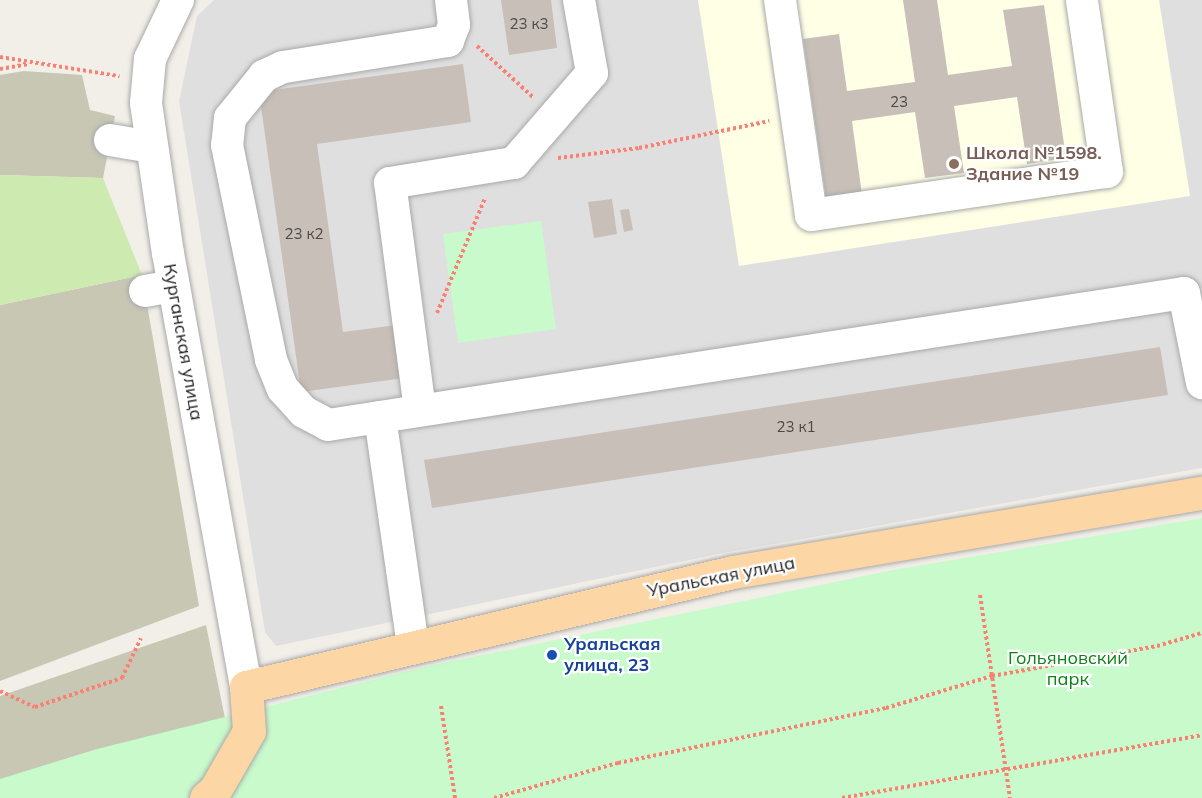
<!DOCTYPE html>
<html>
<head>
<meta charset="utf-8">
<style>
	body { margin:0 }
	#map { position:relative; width:1202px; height:798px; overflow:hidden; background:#f2efe9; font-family:Mulish,sans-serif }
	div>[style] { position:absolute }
	.residential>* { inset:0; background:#e0dfdf }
	.education>* { inset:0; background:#ffffe5 }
	.construction>* { inset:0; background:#c7c7b4 }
	.grass>* { inset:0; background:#cdebb0 }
	.park>* { inset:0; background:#c8facc }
	.building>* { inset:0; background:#c7bfb8 }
	.path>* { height:4px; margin-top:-2px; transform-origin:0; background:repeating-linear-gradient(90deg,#fa8072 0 3px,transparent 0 6px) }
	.roads { filter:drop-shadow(0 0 2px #a9a9a9) drop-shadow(0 0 2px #a9a9a9) }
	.minor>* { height:32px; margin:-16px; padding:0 16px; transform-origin:16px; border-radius:16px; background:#fff }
	.major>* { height:33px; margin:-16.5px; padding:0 16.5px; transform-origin:16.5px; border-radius:16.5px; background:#fcd6a4 }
	.dots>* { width:16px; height:16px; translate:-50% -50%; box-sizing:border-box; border:3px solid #fff; border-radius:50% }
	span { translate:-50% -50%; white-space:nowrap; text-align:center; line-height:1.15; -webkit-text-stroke:4.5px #fff; paint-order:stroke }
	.number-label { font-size:15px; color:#4b4948 }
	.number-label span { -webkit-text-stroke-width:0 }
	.education-label { font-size:18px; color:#785e54; font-weight:700 }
	.left { translate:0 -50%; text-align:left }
	.street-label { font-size:18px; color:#222 }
	.transit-label { font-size:18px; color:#164399; font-weight:700 }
	.park-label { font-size:18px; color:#0c8416 }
</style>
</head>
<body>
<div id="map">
	<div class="residential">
		<i style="clip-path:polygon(214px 0,1202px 0,1202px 468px,718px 554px,276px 646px,265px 632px,179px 101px,197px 16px)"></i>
	</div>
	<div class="education">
		<i style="clip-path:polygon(1159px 0,1190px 196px,739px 266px,698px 0)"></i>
	</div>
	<div class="construction">
		<i style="clip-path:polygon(24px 71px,82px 75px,90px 110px,115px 116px,103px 178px,0 175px,0 75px)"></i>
		<i style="clip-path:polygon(142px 275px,199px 606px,0 681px,0 305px)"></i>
		<i style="clip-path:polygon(206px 625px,228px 733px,0 798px,0 696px)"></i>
	</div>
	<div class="grass">
		<i style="clip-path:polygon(0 175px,103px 178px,142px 275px,0 305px)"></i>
	</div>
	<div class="park">
		<i style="clip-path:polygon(541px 221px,556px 329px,458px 343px,443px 234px)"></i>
		<i style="clip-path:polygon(1202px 518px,1202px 798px,0 798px,0 779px,97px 749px,424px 667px,893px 570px)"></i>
	</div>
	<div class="building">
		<i style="clip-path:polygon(501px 0,551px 0,557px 48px,509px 55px)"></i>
		<i style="clip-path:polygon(903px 0,937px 0,948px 75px,1012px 66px,1003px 10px,1044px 5px,1066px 158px,1027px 164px,1017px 97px,954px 106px,964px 173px,925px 178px,915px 112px,852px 121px,862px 195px,826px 200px,803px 39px,839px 34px,847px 91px,915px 82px)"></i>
		<i style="clip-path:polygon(463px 64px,471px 122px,317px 144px,343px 332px,397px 325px,404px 378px,301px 392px,259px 92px)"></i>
		<i style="clip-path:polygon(612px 199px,617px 234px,594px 238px,588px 202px)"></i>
		<i style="clip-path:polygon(629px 209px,633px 230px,624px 232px,620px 210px)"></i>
		<i style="clip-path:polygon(1160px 347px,1168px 395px,432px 508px,424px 460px)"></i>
	</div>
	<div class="path">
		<i style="left:477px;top:46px;width:77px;rotate:42.4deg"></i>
		<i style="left:0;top:57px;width:121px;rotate:9.1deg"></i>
		<i style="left:0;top:69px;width:29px;rotate:-10deg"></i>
		<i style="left:558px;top:158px;width:82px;rotate:-7deg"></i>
		<i style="left:639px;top:148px;width:133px;rotate:-11.7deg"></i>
		<i style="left:437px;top:313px;width:125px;rotate:-67.3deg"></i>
		<i style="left:980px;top:595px;width:205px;rotate:81.6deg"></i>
		<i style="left:0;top:691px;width:38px;rotate:25deg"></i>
		<i style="left:35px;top:707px;width:92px;rotate:-18.4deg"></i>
		<i style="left:122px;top:678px;width:44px;rotate:-64.6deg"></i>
		<i style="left:441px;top:706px;width:93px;rotate:81.3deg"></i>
		<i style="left:494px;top:798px;width:129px;rotate:-15.8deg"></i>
		<i style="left:618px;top:763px;width:274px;rotate:-11.6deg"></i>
		<i style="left:886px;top:708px;width:111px;rotate:-16.8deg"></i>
		<i style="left:992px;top:676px;width:168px;rotate:-10.3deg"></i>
		<i style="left:1157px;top:646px;width:47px;rotate:-16.1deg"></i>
		<i style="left:842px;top:798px;width:365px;rotate:-9.9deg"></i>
	</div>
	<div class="roads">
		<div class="minor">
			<i style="left:178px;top:0;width:65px;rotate:115.4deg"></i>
			<i style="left:150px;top:59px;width:44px;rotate:95.2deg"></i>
			<i style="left:146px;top:103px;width:152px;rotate:81.7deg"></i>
			<i style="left:168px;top:253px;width:441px;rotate:79.8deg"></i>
			<i style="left:451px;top:0;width:25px;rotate:83deg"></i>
			<i style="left:454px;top:25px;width:17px;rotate:111deg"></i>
			<i style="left:448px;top:41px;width:167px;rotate:171deg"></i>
			<i style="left:283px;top:67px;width:21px;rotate:155deg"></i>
			<i style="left:264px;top:76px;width:54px;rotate:129deg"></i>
			<i style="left:230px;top:118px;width:27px;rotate:96deg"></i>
			<i style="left:227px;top:145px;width:219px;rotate:78.4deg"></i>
			<i style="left:271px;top:360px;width:31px;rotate:68deg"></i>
			<i style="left:283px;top:389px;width:31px;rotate:48deg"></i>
			<i style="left:304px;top:412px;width:27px;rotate:28deg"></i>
			<i style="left:328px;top:425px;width:866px;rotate:-8.77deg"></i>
			<i style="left:1184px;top:293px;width:92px;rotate:78.7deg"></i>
			<i style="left:780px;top:0;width:217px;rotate:81.8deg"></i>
			<i style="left:811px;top:215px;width:299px;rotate:-8.3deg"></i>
			<i style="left:1107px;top:172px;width:174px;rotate:-98.3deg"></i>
			<i style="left:110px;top:140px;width:42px;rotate:9.7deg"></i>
			<i style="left:145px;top:291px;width:29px;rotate:-10deg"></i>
			<i style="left:420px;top:410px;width:229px;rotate:-97.5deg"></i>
			<i style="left:390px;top:183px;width:126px;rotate:-9.2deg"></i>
			<i style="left:514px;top:163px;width:119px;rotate:-49.1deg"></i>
			<i style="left:592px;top:73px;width:74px;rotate:-100.1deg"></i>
			<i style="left:380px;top:417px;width:232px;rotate:81.8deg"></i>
		</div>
		<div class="major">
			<i style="left:206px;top:798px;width:12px;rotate:-42deg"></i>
			<i style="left:215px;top:790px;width:68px;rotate:-60deg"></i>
			<i style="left:249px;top:731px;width:44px;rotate:-93.9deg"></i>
			<i style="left:246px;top:687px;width:500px;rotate:-13.29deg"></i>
			<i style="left:733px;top:572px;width:476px;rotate:-9.6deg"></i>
		</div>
	</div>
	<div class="dots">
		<i style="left:954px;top:164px;background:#8d6e63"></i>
		<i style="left:552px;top:655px;background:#1a4fb4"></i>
	</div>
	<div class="number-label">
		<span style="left:529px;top:24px">23 к3</span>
		<span style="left:899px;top:102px">23</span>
		<span style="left:304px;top:234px">23 к2</span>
		<span style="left:796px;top:427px">23 к1</span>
	</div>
	<div class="education-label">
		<span class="left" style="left:966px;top:164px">Школа №1598.<br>Здание №19</span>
	</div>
	<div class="street-label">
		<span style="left:183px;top:342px;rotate:80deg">Курганская улица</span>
		<span style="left:721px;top:577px;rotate:-11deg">Уральская улица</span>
	</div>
	<div class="transit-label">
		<span class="left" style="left:564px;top:655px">Уральская<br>улица, 23</span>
	</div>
	<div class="park-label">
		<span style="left:1068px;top:669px">Гольяновcкий<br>парк</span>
	</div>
</div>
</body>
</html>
